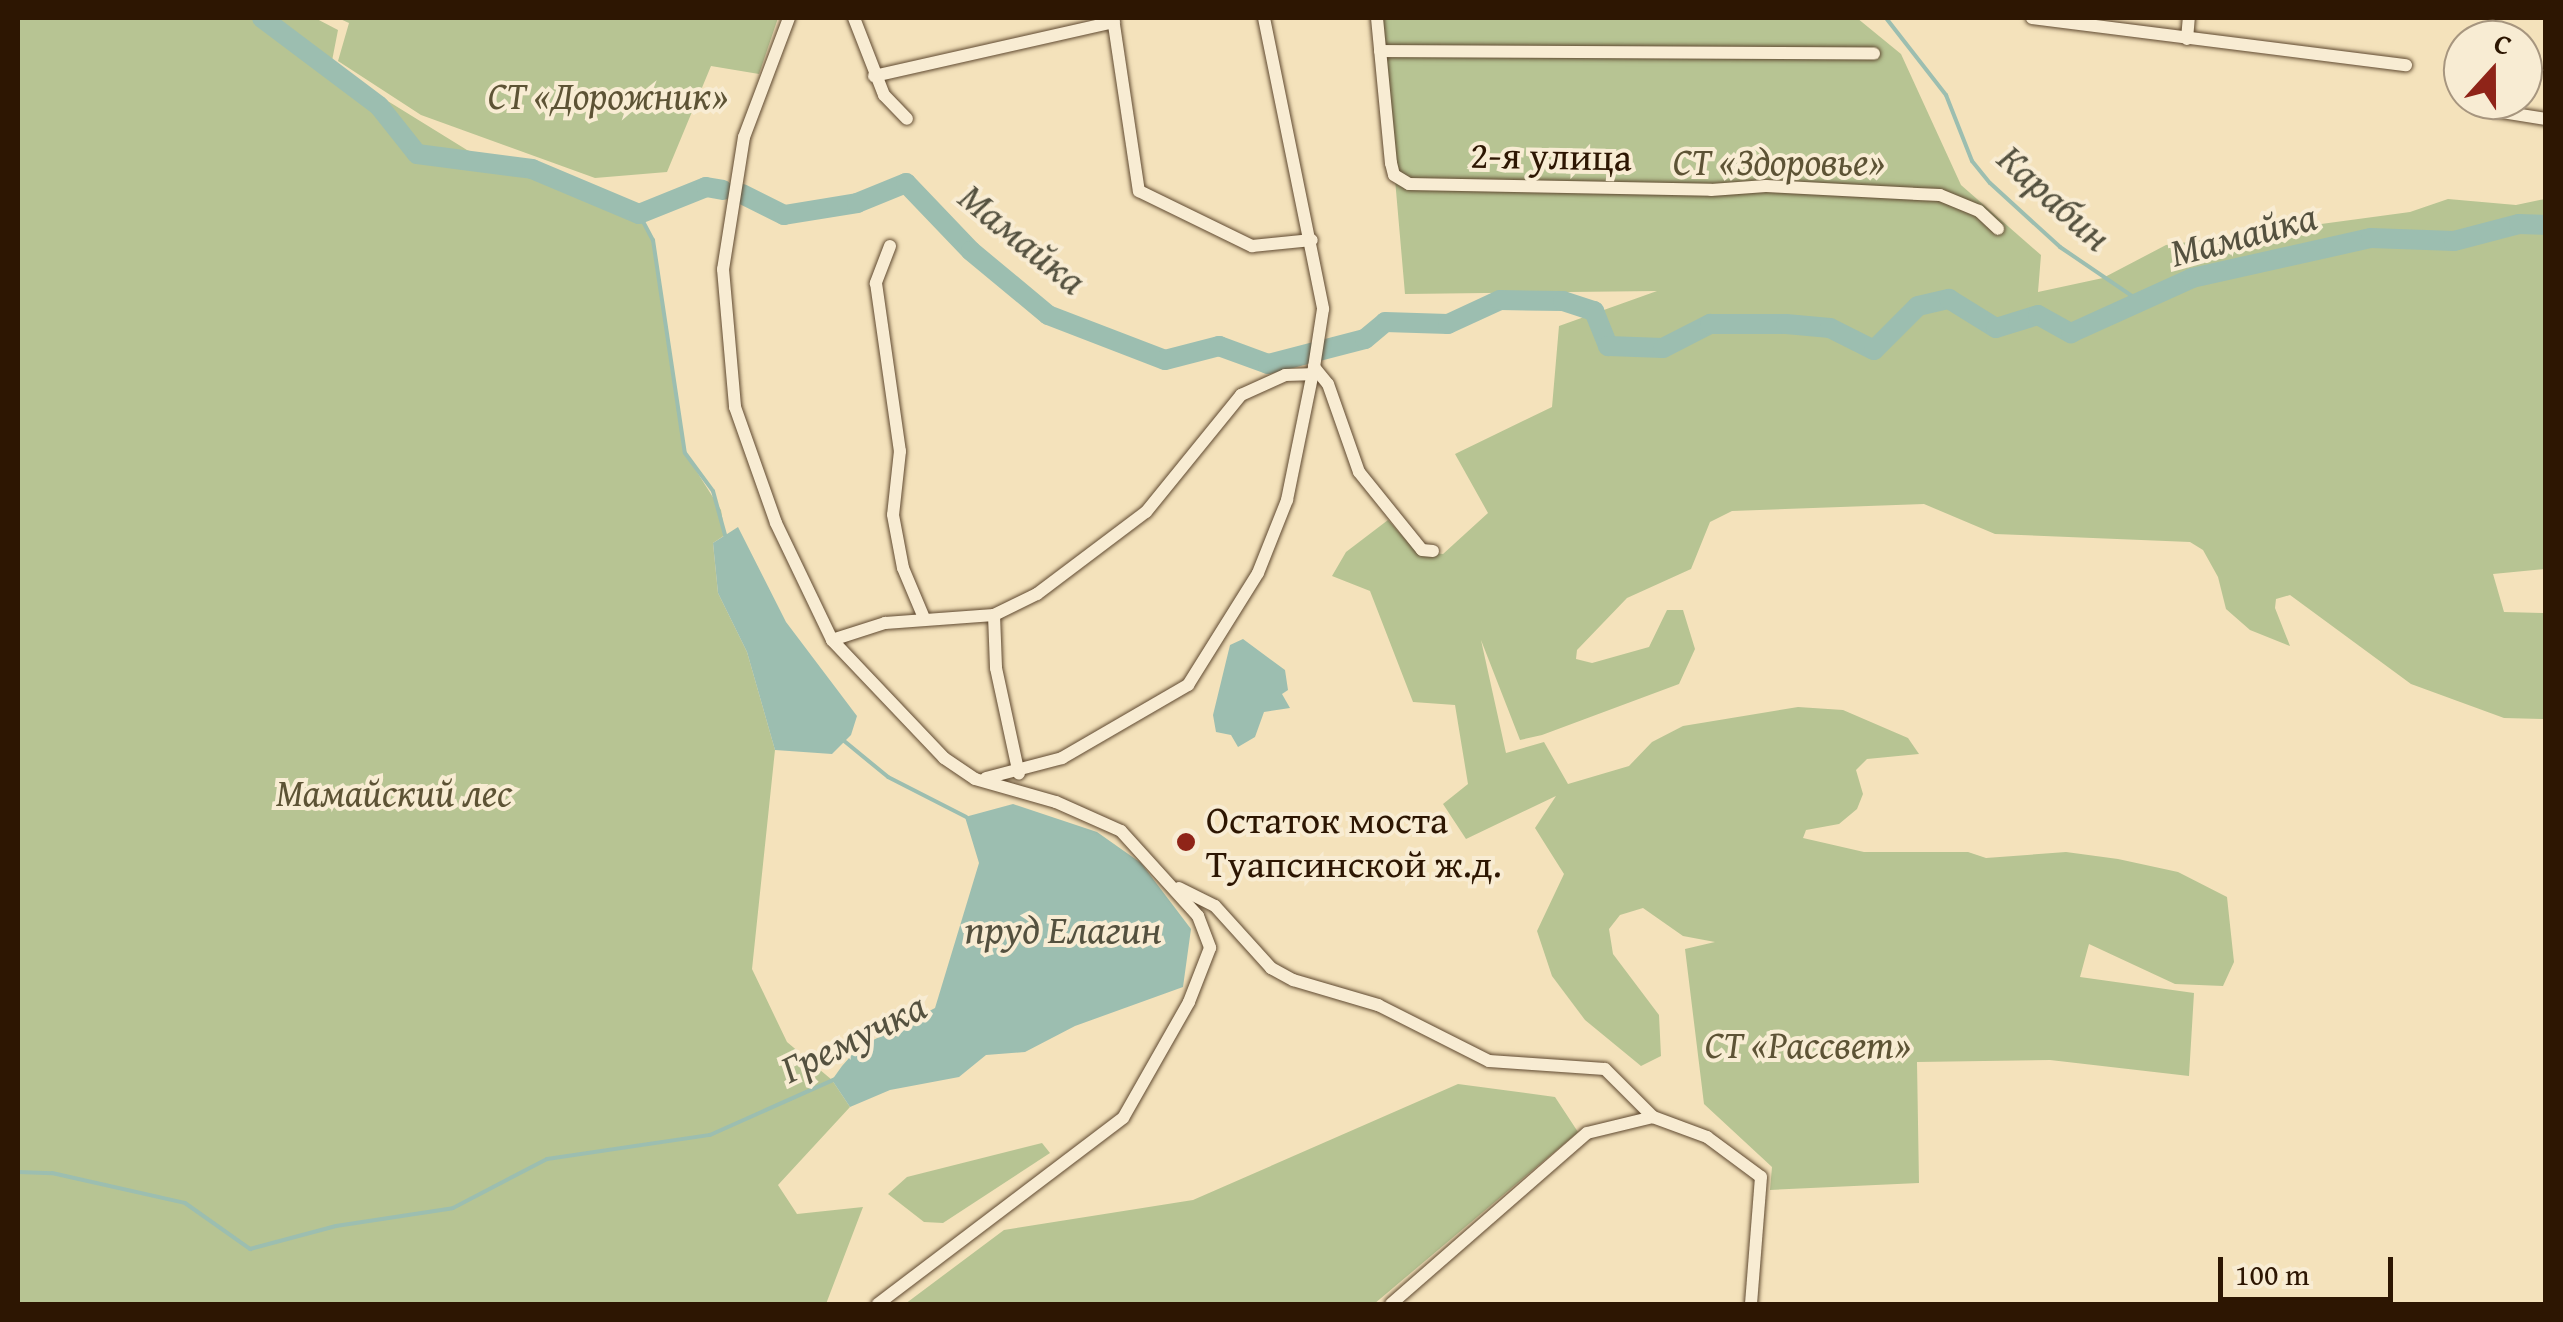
<!DOCTYPE html>
<html>
<head>
<meta charset="utf-8">
<style>
	body { margin:0 }
	#map { position:relative; width:2563px; height:1322px; overflow:hidden; background:#f4e2bb; font-family:"Gentium Book Plus",serif }
	div>[style] { position:absolute }
	.green>* { inset:0; background:#b7c493 }
	.water>* { inset:0; background:#9cbeb0 }
	.stream>* { height:4px; margin:-2px; padding:0 2px; transform-origin:2px; border-radius:2px; background:#9cbeb0 }
	.river>* { height:20px; margin:-10px; padding:0 10px; transform-origin:10px; border-radius:10px; background:#9cbeb0 }
	.roads { filter:drop-shadow(0 0 2px #5f4930) drop-shadow(0 0 2px #5f4930) }
	.minor>* { height:12px; margin:-6px; padding:0 6px; transform-origin:6px; border-radius:6px; background:#f8ecd3 }
	.dots>* { width:28px; height:28px; translate:-50% -50%; box-sizing:border-box; border:5px solid #f8ecd3; border-radius:50% }
	span { translate:-50% -50%; white-space:nowrap; text-align:center; line-height:1.15; -webkit-text-stroke:8px #f8ecd3; paint-order:stroke }
	.park-label { font-size:38px; color:#5d5335; font-style:italic }
	.street-label { font-size:38px; color:#2d1602 }
	.poi-label { font-size:38px; color:#2d1602 }
	.left { translate:0 -50%; text-align:left }
	.water-label { font-size:40px; color:#54513f; font-style:italic }
	.frame { position:absolute; inset:0; border:20px solid #2d1602; pointer-events:none }
	.north { position:absolute; left:2443px; top:20px; width:100px; height:100px; box-sizing:border-box; background:#f8ecd3; border:2px solid #a7967f; border-radius:50%; rotate:21deg; font-size:28px; font-weight:700; line-height:40px; text-align:center; color:#2d1602 }
	.north::after { content:''; display:block; margin:auto; width:35px; height:45px; background:#8f2418; clip-path:polygon(50% 0,100% 100%,50% 72%,0 100%) }
	.scale { position:absolute; left:2218px; top:1257px; width:175px; height:45px; box-sizing:border-box; border:5px solid #2d1602; border-top:0; padding-left:12px; font-size:30px; line-height:35px; white-space:nowrap; color:#2d1602; -webkit-text-stroke:8px #f8ecd3; paint-order:stroke }
</style>
</head>
<body>
<div id="map">
	<div class="green">
		<i style="clip-path:polygon(18px 18px,315px 18px,338px 30px,331px 66px,467px 150px,639px 216px,653px 240px,685px 453px,721px 510px,725px 535px,713px 543px,718px 593px,747px 652px,775px 750px,752px 969px,787px 1042px,832px 1080px,850px 1107px,778px 1185px,797px 1214px,863px 1207px,826px 1304px,18px 1304px)"></i>
		<i style="clip-path:polygon(338px 18px,778px 18px,759px 74px,711px 66px,667px 172px,595px 178px,421px 115px,338px 61px,349px 23px)"></i>
		<i style="clip-path:polygon(1381px 18px,1857px 18px,1901px 54px,1961px 185px,2041px 255px,2038px 292px,2103px 278px,2166px 245px,2410px 212px,2448px 199px,2516px 205px,2545px 199px,2545px 569px,2493px 574px,2504px 612px,2545px 613px,2545px 719px,2504px 718px,2411px 684px,2290px 595px,2276px 599px,2275px 608px,2290px 646px,2250px 630px,2226px 609px,2218px 577px,2203px 550px,2190px 542px,1995px 534px,1924px 504px,1732px 511px,1710px 522px,1691px 569px,1627px 598px,1577px 650px,1576px 659px,1592px 663px,1649px 647px,1667px 610px,1683px 610px,1695px 649px,1679px 684px,1542px 735px,1520px 740px,1481px 640px,1506px 753px,1544px 742px,1568px 784px,1629px 766px,1652px 742px,1683px 726px,1798px 707px,1843px 710px,1908px 738px,1919px 754px,1867px 759px,1856px 770px,1863px 794px,1857px 809px,1839px 824px,1806px 830px,1803px 838px,1864px 852px,1968px 852px,1986px 858px,2066px 852px,2118px 859px,2178px 872px,2227px 897px,2234px 962px,2223px 986px,2175px 984px,2089px 944px,2080px 977px,2194px 993px,2189px 1076px,2050px 1060px,1917px 1062px,1919px 1183px,1770px 1190px,1772px 1167px,1704px 1104px,1685px 949px,1715px 942px,1683px 936px,1643px 908px,1620px 915px,1609px 929px,1613px 954px,1659px 1015px,1661px 1056px,1641px 1066px,1585px 1020px,1552px 976px,1537px 931px,1564px 874px,1535px 828px,1556px 796px,1466px 839px,1443px 804px,1468px 784px,1455px 705px,1413px 702px,1370px 591px,1332px 576px,1346px 552px,1388px 520px,1416px 551px,1443px 554px,1488px 513px,1455px 454px,1552px 407px,1559px 326px,1657px 291px,1405px 294px)"></i>
		<i style="clip-path:polygon(1458px 1084px,1555px 1097px,1578px 1132px,1374px 1304px,905px 1304px,1004px 1230px,1193px 1200px)"></i>
		<i style="clip-path:polygon(1042px 1143px,1050px 1153px,943px 1223px,924px 1222px,888px 1194px,907px 1177px)"></i>
	</div>
	<div class="water">
		<i style="clip-path:polygon(738px 527px,786px 622px,857px 716px,851px 735px,832px 754px,775px 750px,747px 652px,718px 593px,713px 543px)"></i>
		<i style="clip-path:polygon(1243px 639px,1285px 670px,1288px 690px,1282px 694px,1290px 708px,1264px 712px,1255px 737px,1238px 747px,1231px 735px,1216px 732px,1213px 715px,1230px 645px)"></i>
		<i style="clip-path:polygon(1013px 804px,1097px 832px,1141px 863px,1191px 929px,1183px 987px,1075px 1026px,1025px 1052px,986px 1055px,959px 1077px,890px 1090px,850px 1107px,832px 1080px,842px 1066px,858px 1048px,935px 1008px,979px 863px,965px 817px)"></i>
	</div>
	<div class="stream">
		<i style="left:1886px;top:18px;width:98px;rotate:52.1deg"></i>
		<i style="left:1946px;top:95px;width:71px;rotate:68.5deg"></i>
		<i style="left:1972px;top:161px;width:28px;rotate:51deg"></i>
		<i style="left:1990px;top:183px;width:95px;rotate:42.4deg"></i>
		<i style="left:2060px;top:247px;width:98px;rotate:34.2deg"></i>
		<i style="left:639px;top:214px;width:30px;rotate:62deg"></i>
		<i style="left:653px;top:240px;width:215px;rotate:81.5deg"></i>
		<i style="left:685px;top:453px;width:47px;rotate:53.6deg"></i>
		<i style="left:713px;top:491px;width:46px;rotate:74.7deg"></i>
		<i style="left:843px;top:740px;width:58px;rotate:39.4deg"></i>
		<i style="left:888px;top:777px;width:88px;rotate:27.1deg"></i>
		<i style="left:18px;top:1172px;width:34px;rotate:2deg"></i>
		<i style="left:52px;top:1173px;width:136px;rotate:12.7deg"></i>
		<i style="left:185px;top:1203px;width:80px;rotate:35.3deg"></i>
		<i style="left:250px;top:1249px;width:89px;rotate:-15deg"></i>
		<i style="left:336px;top:1226px;width:118px;rotate:-8.7deg"></i>
		<i style="left:453px;top:1208px;width:106px;rotate:-27.5deg"></i>
		<i style="left:547px;top:1159px;width:165px;rotate:-8.4deg"></i>
		<i style="left:710px;top:1135px;width:137px;rotate:-24.1deg"></i>
	</div>
	<div class="river">
		<i style="left:262px;top:18px;width:146px;rotate:36.9deg"></i>
		<i style="left:379px;top:106px;width:61px;rotate:51.6deg"></i>
		<i style="left:417px;top:154px;width:116px;rotate:7.4deg"></i>
		<i style="left:532px;top:169px;width:116px;rotate:22.8deg"></i>
		<i style="left:639px;top:214px;width:72px;rotate:-21.9deg"></i>
		<i style="left:706px;top:187px;width:17px;rotate:10deg"></i>
		<i style="left:742px;top:194px;width:47px;rotate:26.6deg"></i>
		<i style="left:784px;top:215px;width:74px;rotate:-9.3deg"></i>
		<i style="left:857px;top:203px;width:53px;rotate:-22.2deg"></i>
		<i style="left:906px;top:183px;width:94px;rotate:46.3deg"></i>
		<i style="left:971px;top:251px;width:100px;rotate:39.7deg"></i>
		<i style="left:1048px;top:315px;width:125px;rotate:21deg"></i>
		<i style="left:1165px;top:360px;width:56px;rotate:-14.5deg"></i>
		<i style="left:1219px;top:346px;width:52px;rotate:20.2deg"></i>
		<i style="left:1268px;top:364px;width:100px;rotate:-14.5deg"></i>
		<i style="left:1365px;top:339px;width:26px;rotate:-40deg"></i>
		<i style="left:1385px;top:322px;width:63px;rotate:1.8deg"></i>
		<i style="left:1448px;top:324px;width:57px;rotate:-24.8deg"></i>
		<i style="left:1500px;top:300px;width:63px;rotate:0.9deg"></i>
		<i style="left:1563px;top:301px;width:33px;rotate:18deg"></i>
		<i style="left:1594px;top:311px;width:38px;rotate:68deg"></i>
		<i style="left:1608px;top:346px;width:55px;rotate:2.1deg"></i>
		<i style="left:1663px;top:348px;width:53px;rotate:-27.1deg"></i>
		<i style="left:1710px;top:324px;width:76px"></i>
		<i style="left:1786px;top:324px;width:44px;rotate:5.2deg"></i>
		<i style="left:1830px;top:328px;width:49px;rotate:26.6deg"></i>
		<i style="left:1874px;top:350px;width:62px;rotate:-45deg"></i>
		<i style="left:1918px;top:306px;width:32px;rotate:-13deg"></i>
		<i style="left:1949px;top:299px;width:55px;rotate:31.7deg"></i>
		<i style="left:1996px;top:328px;width:44px;rotate:-17.2deg"></i>
		<i style="left:2038px;top:315px;width:38px;rotate:29deg"></i>
		<i style="left:2071px;top:333px;width:133px;rotate:-24.4deg"></i>
		<i style="left:2192px;top:278px;width:183px;rotate:-12.6deg"></i>
		<i style="left:2371px;top:238px;width:83px;rotate:2.1deg"></i>
		<i style="left:2454px;top:241px;width:67px;rotate:-14.7deg"></i>
		<i style="left:2519px;top:224px;width:27px;rotate:2deg"></i>
	</div>
	<div class="roads">
		<div class="minor">
			<i style="left:789px;top:18px;width:127px;rotate:110.7deg"></i>
			<i style="left:744px;top:137px;width:134px;rotate:99deg"></i>
			<i style="left:723px;top:269px;width:139px;rotate:85deg"></i>
			<i style="left:735px;top:407px;width:123px;rotate:70.5deg"></i>
			<i style="left:776px;top:523px;width:130px;rotate:64.4deg"></i>
			<i style="left:832px;top:640px;width:163px;rotate:46.5deg"></i>
			<i style="left:944px;top:758px;width:37px;rotate:34deg"></i>
			<i style="left:975px;top:779px;width:84px;rotate:15.9deg"></i>
			<i style="left:1056px;top:802px;width:71px;rotate:24deg"></i>
			<i style="left:1121px;top:831px;width:115px;rotate:47.8deg"></i>
			<i style="left:1198px;top:916px;width:34px;rotate:69deg"></i>
			<i style="left:1210px;top:948px;width:58px;rotate:111.3deg"></i>
			<i style="left:1189px;top:1002px;width:133px;rotate:119.6deg"></i>
			<i style="left:1123px;top:1118px;width:308px;rotate:142.8deg"></i>
			<i style="left:854px;top:18px;width:83px;rotate:68.7deg"></i>
			<i style="left:884px;top:95px;width:33px;rotate:46deg"></i>
			<i style="left:1113px;top:18px;width:175px;rotate:81.5deg"></i>
			<i style="left:1139px;top:191px;width:126px;rotate:26deg"></i>
			<i style="left:1252px;top:246px;width:60px;rotate:-5.7deg"></i>
			<i style="left:1264px;top:18px;width:297px;rotate:78.5deg"></i>
			<i style="left:1323px;top:309px;width:59px;rotate:98.8deg"></i>
			<i style="left:1314px;top:367px;width:22px;rotate:51deg"></i>
			<i style="left:1328px;top:384px;width:93px;rotate:70.6deg"></i>
			<i style="left:1359px;top:472px;width:100px;rotate:51.1deg"></i>
			<i style="left:1422px;top:550px;width:11px;rotate:5deg"></i>
			<i style="left:1377px;top:18px;width:146px;rotate:84.5deg"></i>
			<i style="left:1391px;top:163px;width:12px;rotate:76deg"></i>
			<i style="left:1394px;top:175px;width:17px;rotate:31deg"></i>
			<i style="left:1409px;top:184px;width:302px;rotate:1.1deg"></i>
			<i style="left:1711px;top:190px;width:55px;rotate:-4.2deg"></i>
			<i style="left:1766px;top:186px;width:174px;rotate:3deg"></i>
			<i style="left:1940px;top:195px;width:42px;rotate:22.3deg"></i>
			<i style="left:1979px;top:211px;width:26px;rotate:43deg"></i>
			<i style="left:2032px;top:18px;width:377px;rotate:7.2deg"></i>
			<i style="left:2187px;top:39px;width:21px;rotate:-85deg"></i>
			<i style="left:1380px;top:51px;width:494px;rotate:0.3deg"></i>
			<i style="left:874px;top:76px;width:246px;rotate:-12.7deg"></i>
			<i style="left:2496px;top:111px;width:51px;rotate:9.1deg"></i>
			<i style="left:890px;top:246px;width:40px;rotate:111deg"></i>
			<i style="left:876px;top:283px;width:170px;rotate:81.9deg"></i>
			<i style="left:900px;top:451px;width:64px;rotate:96.2deg"></i>
			<i style="left:893px;top:515px;width:54px;rotate:79.3deg"></i>
			<i style="left:903px;top:568px;width:54px;rotate:67.2deg"></i>
			<i style="left:994px;top:615px;width:53px;rotate:87.8deg"></i>
			<i style="left:996px;top:668px;width:108px;rotate:77.8deg"></i>
			<i style="left:832px;top:640px;width:56px;rotate:-17.8deg"></i>
			<i style="left:885px;top:623px;width:109px;rotate:-4.2deg"></i>
			<i style="left:994px;top:615px;width:48px;rotate:-26deg"></i>
			<i style="left:1037px;top:594px;width:136px;rotate:-37deg"></i>
			<i style="left:1146px;top:512px;width:151px;rotate:-50.9deg"></i>
			<i style="left:1241px;top:395px;width:48px;rotate:-24.4deg"></i>
			<i style="left:1285px;top:375px;width:24px;rotate:-2deg"></i>
			<i style="left:986px;top:778px;width:79px;rotate:-14.7deg"></i>
			<i style="left:1062px;top:758px;width:146px;rotate:-30.1deg"></i>
			<i style="left:1188px;top:685px;width:132px;rotate:-58deg"></i>
			<i style="left:1258px;top:573px;width:79px;rotate:-68.3deg"></i>
			<i style="left:1287px;top:500px;width:136px;rotate:-78.5deg"></i>
			<i style="left:1179px;top:888px;width:40px;rotate:26.6deg"></i>
			<i style="left:1215px;top:906px;width:84px;rotate:47.9deg"></i>
			<i style="left:1271px;top:968px;width:25px;rotate:29deg"></i>
			<i style="left:1293px;top:980px;width:89px;rotate:16.4deg"></i>
			<i style="left:1378px;top:1005px;width:124px;rotate:26.8deg"></i>
			<i style="left:1489px;top:1061px;width:116px;rotate:3.9deg"></i>
			<i style="left:1605px;top:1069px;width:68px;rotate:45deg"></i>
			<i style="left:1391px;top:1304px;width:260px;rotate:-41.1deg"></i>
			<i style="left:1587px;top:1133px;width:68px;rotate:-13.6deg"></i>
			<i style="left:1653px;top:1117px;width:58px;rotate:20.3deg"></i>
			<i style="left:1707px;top:1137px;width:67px;rotate:36.5deg"></i>
			<i style="left:1761px;top:1177px;width:127px;rotate:94.5deg"></i>
		</div>
	</div>
	<div class="dots">
		<i style="left:1186px;top:842px;background:#8f2418"></i>
	</div>
	<div class="park-label">
		<span style="left:608px;top:96px">СТ «Дорожник»</span>
		<span style="left:1779px;top:162px">СТ «Здоровье»</span>
		<span style="left:394px;top:793px">Мамайский лес</span>
		<span style="left:1808px;top:1045px">СТ «Рассвет»</span>
	</div>
	<div class="street-label">
		<span style="left:1551px;top:156px;rotate:1deg">2-я улица</span>
	</div>
	<div class="poi-label">
		<span class="left" style="left:1206px;top:842px">Остаток моста<br>Туапсинской ж.д.</span>
	</div>
	<div class="water-label">
		<span style="left:2055px;top:197px;rotate:42deg">Карабин</span>
		<span style="left:2243px;top:234px;rotate:-15deg">Мамайка</span>
		<span style="left:1023px;top:238px;rotate:39deg">Мамайка</span>
		<span style="left:1063px;top:929px">пруд Елагин</span>
		<span style="left:853px;top:1037px;rotate:-26deg">Гремучка</span>
	</div>
	<div class="frame"></div>
	<div class="north">С</div>
	<div class="scale">100 m</div>
</div>
</body>
</html>
